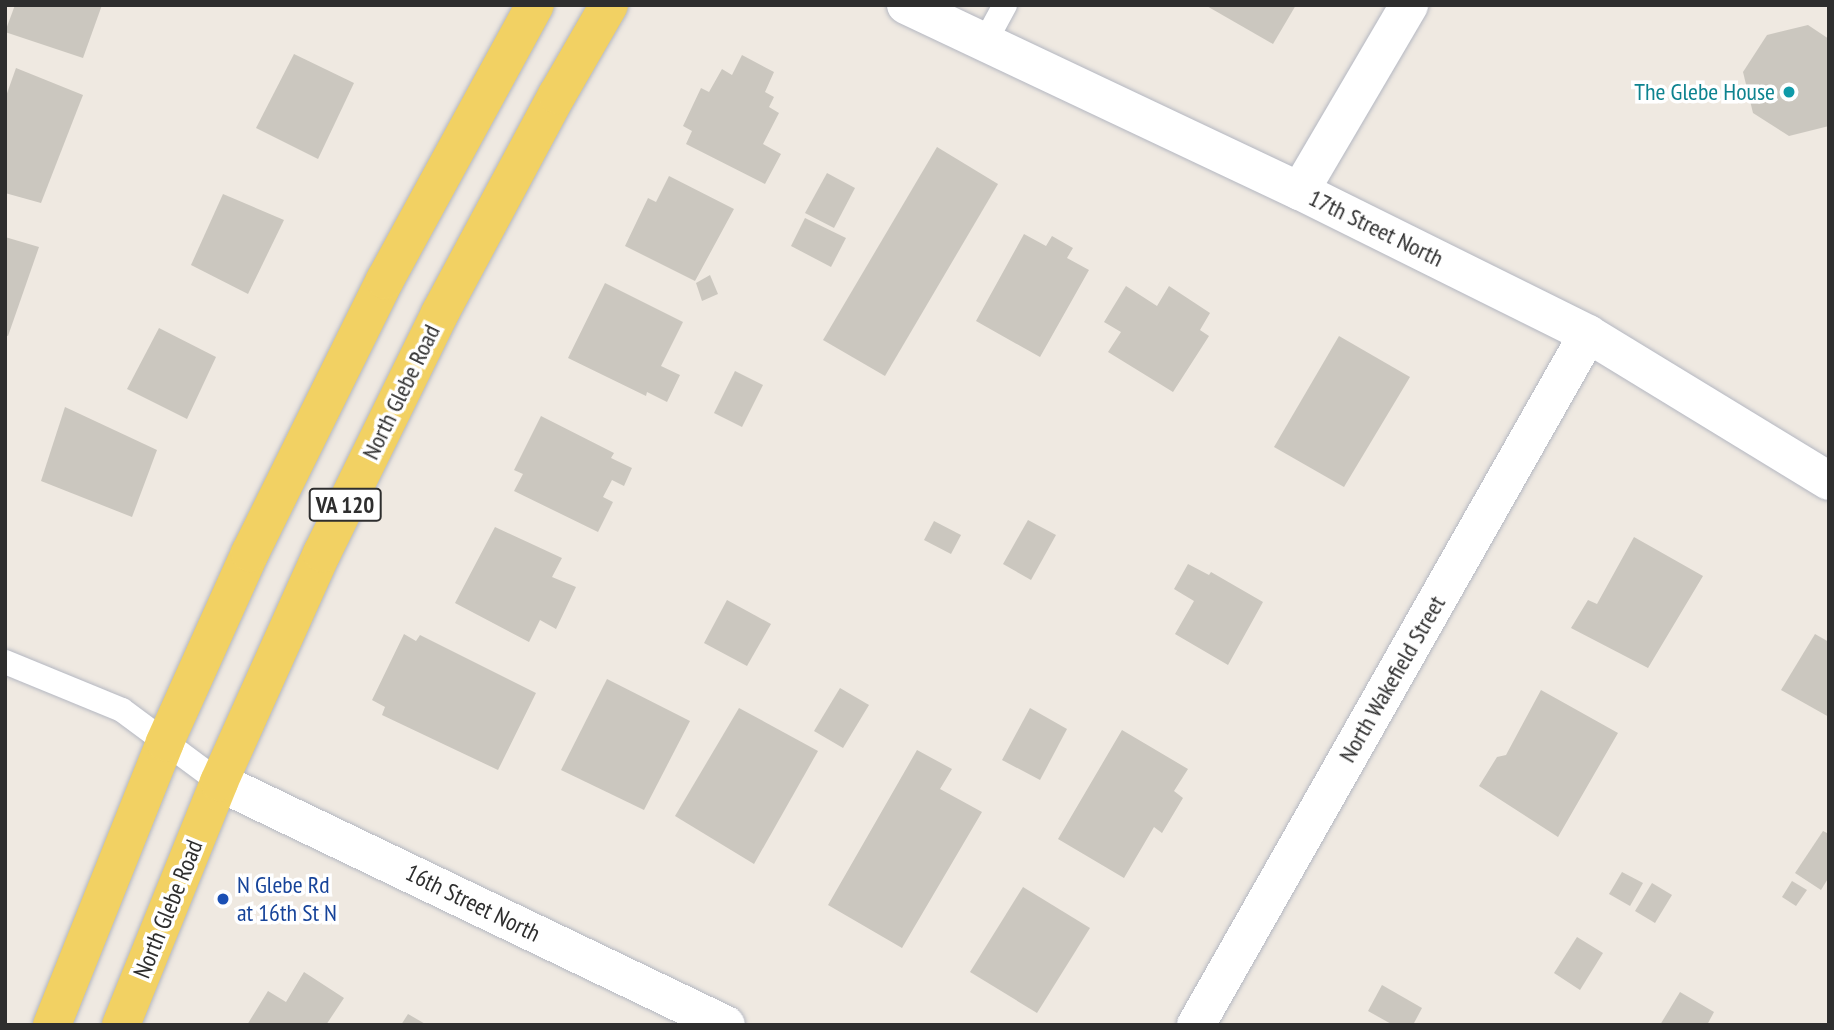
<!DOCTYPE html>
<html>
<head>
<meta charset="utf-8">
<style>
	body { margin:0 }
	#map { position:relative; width:1834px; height:1030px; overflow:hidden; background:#efe9e1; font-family:"PT Sans Narrow",sans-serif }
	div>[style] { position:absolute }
	.building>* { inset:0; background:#cbc7bf }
	.roads { filter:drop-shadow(0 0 2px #b4b7c1) drop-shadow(0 0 2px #b4b7c1) }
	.lane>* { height:24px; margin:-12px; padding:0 12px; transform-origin:12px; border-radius:12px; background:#fff }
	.street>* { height:38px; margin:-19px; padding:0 19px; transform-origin:19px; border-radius:19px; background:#fff }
	.primary>* { height:38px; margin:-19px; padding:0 19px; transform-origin:19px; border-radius:19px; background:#f2d163 }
	.dots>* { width:19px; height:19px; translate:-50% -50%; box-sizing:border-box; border:4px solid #fff; border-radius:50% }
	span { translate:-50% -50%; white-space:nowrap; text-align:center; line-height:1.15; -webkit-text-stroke:7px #fff; paint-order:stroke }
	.shield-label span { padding:2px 5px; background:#fff; border:2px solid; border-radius:5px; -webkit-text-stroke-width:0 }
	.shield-label { font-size:23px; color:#2e2e2e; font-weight:700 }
	.culture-label { font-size:24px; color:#0d838f }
	.right { translate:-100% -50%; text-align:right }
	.street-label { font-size:24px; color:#2e2e2e }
	.transit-label { font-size:24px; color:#164399 }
	.left { translate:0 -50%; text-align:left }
	.frame { position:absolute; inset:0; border:7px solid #2e2e2e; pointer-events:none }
</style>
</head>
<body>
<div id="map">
	<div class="building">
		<i style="clip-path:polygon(15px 5px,102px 5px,83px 58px,5px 32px)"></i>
		<i style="clip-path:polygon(1205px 5px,1296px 5px,1273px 44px)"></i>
		<i style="clip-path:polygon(1808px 25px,1829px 39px,1829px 126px,1789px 136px,1753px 113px,1743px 72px,1767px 35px)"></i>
		<i style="clip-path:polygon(294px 54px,354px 83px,318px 159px,256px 128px)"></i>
		<i style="clip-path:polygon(742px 55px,774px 72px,765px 92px,774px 97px,769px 107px,779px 113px,763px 144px,781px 154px,765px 184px,686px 144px,692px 131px,683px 126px,701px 88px,709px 92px,722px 69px,732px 75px)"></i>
		<i style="clip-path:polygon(16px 68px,83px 95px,41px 203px,5px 193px,5px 99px)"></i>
		<i style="clip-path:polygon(937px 147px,998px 184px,885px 376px,823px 340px)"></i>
		<i style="clip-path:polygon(827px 173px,855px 188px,834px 228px,805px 213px)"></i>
		<i style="clip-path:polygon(669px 176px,734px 209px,695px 281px,625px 246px,648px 198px,656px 202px)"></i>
		<i style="clip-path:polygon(223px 194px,284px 220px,248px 294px,191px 265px)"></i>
		<i style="clip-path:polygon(805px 218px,846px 238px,831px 267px,791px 246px)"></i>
		<i style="clip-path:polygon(1024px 234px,1046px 246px,1052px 236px,1073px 248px,1067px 258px,1089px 270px,1040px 357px,976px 321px)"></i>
		<i style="clip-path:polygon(5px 237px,39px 247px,8px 336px,5px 335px)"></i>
		<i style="clip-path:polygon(710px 275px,718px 294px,702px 301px,696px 283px)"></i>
		<i style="clip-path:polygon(605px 283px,683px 322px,661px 366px,680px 375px,667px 402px,647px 392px,646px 396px,568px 358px)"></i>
		<i style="clip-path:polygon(1126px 286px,1157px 306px,1169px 286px,1210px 313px,1200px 330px,1209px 336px,1173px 392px,1108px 352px,1121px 332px,1104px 322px)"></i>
		<i style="clip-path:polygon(159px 328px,216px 357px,187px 419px,127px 389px)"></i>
		<i style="clip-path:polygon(1339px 336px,1410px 377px,1344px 487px,1274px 447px)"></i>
		<i style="clip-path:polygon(735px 371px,763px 385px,742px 427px,714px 413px)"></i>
		<i style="clip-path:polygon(65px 407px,157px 450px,132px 517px,41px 481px)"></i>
		<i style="clip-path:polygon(541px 416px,614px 453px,611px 458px,632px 468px,624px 486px,612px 480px,603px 497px,613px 502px,598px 532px,514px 491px,523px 474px,514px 470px)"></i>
		<i style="clip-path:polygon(1028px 520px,1056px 535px,1031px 580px,1003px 564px)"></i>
		<i style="clip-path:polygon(934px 521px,961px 535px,951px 554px,924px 540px)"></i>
		<i style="clip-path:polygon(495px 527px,562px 558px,552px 577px,576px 587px,556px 629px,540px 620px,529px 642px,455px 603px)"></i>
		<i style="clip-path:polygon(1634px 537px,1703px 576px,1648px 668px,1571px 628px,1588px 600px,1597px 604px)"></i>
		<i style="clip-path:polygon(1188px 564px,1209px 575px,1211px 572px,1263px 602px,1228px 665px,1175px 634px,1194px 601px,1174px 589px)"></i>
		<i style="clip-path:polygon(727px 600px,771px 624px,747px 666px,704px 643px)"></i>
		<i style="clip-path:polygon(404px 634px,416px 641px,420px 635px,536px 693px,498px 770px,382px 715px,385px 707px,372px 700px)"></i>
		<i style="clip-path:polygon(1815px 634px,1829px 642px,1829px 717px,1781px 690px)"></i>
		<i style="clip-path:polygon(607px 679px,690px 721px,644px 810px,561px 770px)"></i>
		<i style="clip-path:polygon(840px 688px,869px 705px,843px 748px,814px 731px)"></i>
		<i style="clip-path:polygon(1541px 690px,1618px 733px,1558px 837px,1479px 786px,1497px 757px,1506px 755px)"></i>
		<i style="clip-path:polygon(739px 708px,818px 751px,754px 864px,675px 816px)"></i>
		<i style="clip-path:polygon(1030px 708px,1067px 729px,1040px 780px,1002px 760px)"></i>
		<i style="clip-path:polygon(1122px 730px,1188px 769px,1174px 791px,1183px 798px,1162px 833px,1154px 827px,1124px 878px,1058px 839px)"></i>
		<i style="clip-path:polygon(917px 750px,952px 769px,940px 789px,982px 812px,902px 948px,828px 905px)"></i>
		<i style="clip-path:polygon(1823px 831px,1829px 834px,1829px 877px,1821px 890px,1795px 873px)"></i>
		<i style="clip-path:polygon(1622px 872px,1643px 883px,1630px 906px,1609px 894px)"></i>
		<i style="clip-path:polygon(1792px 881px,1807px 890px,1796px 906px,1782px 897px)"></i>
		<i style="clip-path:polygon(1652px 883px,1672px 895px,1655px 923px,1635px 911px)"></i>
		<i style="clip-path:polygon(1023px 887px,1090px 928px,1037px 1013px,970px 972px)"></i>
		<i style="clip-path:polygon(1577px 937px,1603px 953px,1580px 990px,1554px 973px)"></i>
		<i style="clip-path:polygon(304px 972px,344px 998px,326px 1025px,247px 1025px,268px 991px,286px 1002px)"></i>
		<i style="clip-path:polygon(1382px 985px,1422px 1008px,1413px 1025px,1393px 1025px,1368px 1011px)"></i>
		<i style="clip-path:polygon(1680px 992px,1714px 1012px,1707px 1025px,1660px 1025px)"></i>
		<i style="clip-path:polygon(408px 1014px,427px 1025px,401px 1025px)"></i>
	</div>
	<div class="roads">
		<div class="lane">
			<i style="left:985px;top:42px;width:42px;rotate:-61.6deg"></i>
			<i style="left:5px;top:662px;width:126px;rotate:22.3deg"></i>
			<i style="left:122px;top:710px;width:121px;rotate:36.6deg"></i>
		</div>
		<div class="street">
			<i style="left:906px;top:5px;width:436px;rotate:25.3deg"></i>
			<i style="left:1300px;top:191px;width:322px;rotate:26.4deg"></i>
			<i style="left:1588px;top:334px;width:282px;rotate:31.4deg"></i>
			<i style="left:1300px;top:191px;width:216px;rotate:-59.6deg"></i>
			<i style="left:219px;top:782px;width:562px;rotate:25.61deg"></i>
			<i style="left:1196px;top:1025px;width:794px;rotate:-60.43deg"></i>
		</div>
		<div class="primary">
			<i style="left:52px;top:1025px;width:305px;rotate:-68.2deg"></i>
			<i style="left:165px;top:742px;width:207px;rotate:-65.8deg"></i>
			<i style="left:250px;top:553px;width:305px;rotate:-63.7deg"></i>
			<i style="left:385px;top:280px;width:313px;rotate:-61.4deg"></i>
			<i style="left:121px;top:1025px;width:262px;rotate:-68deg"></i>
			<i style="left:219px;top:782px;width:251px;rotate:-65.8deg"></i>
			<i style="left:322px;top:553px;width:267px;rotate:-63.8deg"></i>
			<i style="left:440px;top:313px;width:247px;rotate:-61.8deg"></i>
			<i style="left:557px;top:95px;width:104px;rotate:-60deg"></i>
		</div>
	</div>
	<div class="dots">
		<i style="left:1789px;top:92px;background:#0f9aa8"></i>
		<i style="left:223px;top:899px;background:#1a4fb4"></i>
	</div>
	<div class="shield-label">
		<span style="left:345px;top:505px">VA 120</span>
	</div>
	<div class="culture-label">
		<span class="right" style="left:1775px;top:92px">The Glebe House</span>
	</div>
	<div class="street-label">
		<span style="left:1376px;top:228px;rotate:26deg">17th Street North</span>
		<span style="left:401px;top:392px;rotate:-64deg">North Glebe Road</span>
		<span style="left:1392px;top:679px;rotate:-60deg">North Wakefield Street</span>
		<span style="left:473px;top:903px;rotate:26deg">16th Street North</span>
		<span style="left:168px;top:909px;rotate:-68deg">North Glebe Road</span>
	</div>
	<div class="transit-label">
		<span class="left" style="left:237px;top:899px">N Glebe Rd<br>at 16th St N</span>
	</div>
	<div class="frame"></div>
</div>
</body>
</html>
